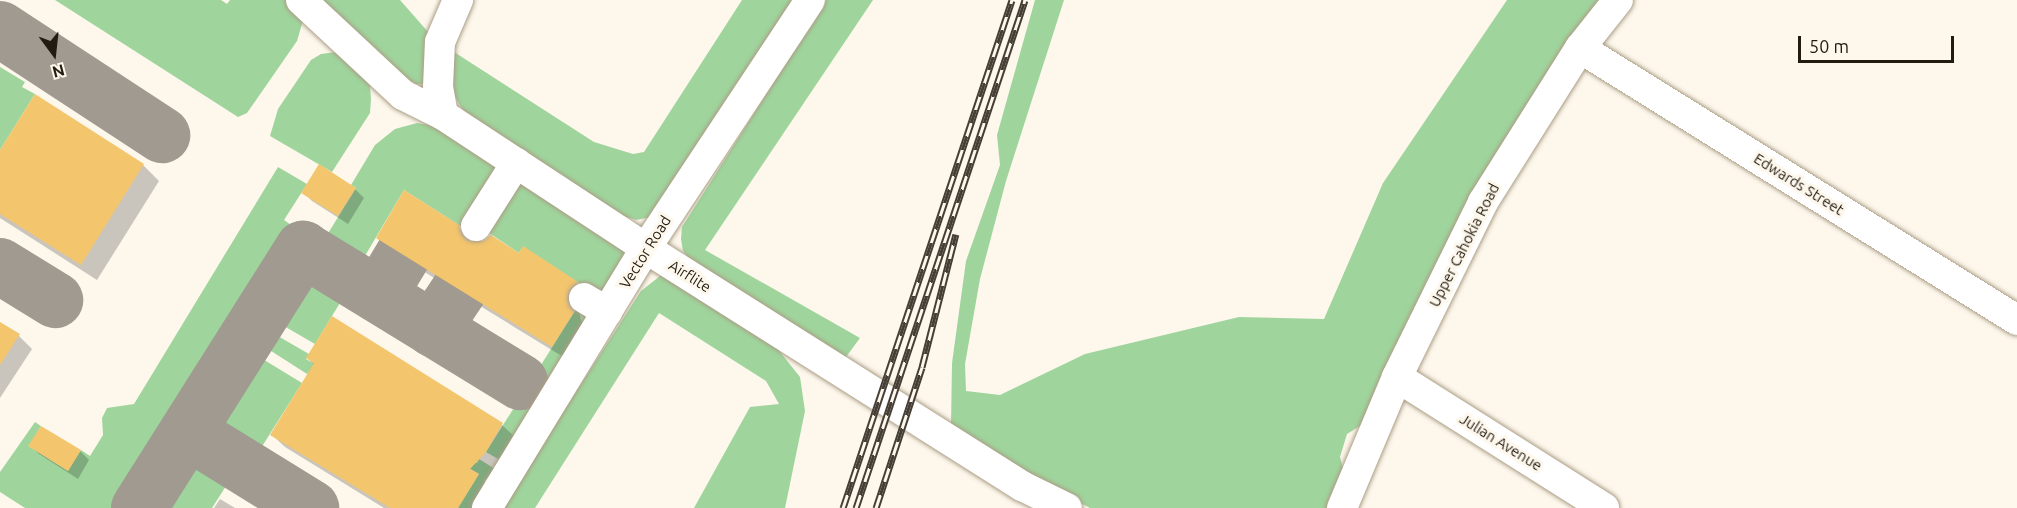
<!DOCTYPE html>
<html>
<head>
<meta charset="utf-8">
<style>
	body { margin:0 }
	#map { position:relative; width:2017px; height:508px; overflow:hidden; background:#fdf7ec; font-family:Ubuntu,sans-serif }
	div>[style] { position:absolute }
	.green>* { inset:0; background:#9fd59d }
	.shadow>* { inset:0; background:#0003 }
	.taxiway>* { height:56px; margin:-28px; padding:0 28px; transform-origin:28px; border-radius:28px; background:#a09a90 }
	.building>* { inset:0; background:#f3c56d }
	.roads { filter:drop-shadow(0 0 2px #ab9d85) drop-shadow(0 0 2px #ab9d85) }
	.minor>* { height:30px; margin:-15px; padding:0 15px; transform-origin:15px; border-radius:15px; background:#fff }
	.rail>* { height:7px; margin-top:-3.5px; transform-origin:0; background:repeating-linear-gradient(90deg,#fdf7ec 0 14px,#443e35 0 28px); box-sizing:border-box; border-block:2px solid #443e35 }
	span { translate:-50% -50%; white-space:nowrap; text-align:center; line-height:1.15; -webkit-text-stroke:6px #fdf7ec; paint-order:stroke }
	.street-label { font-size:15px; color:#211b12 }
	.north { position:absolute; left:24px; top:24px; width:60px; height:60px; -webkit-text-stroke:4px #fdf7ec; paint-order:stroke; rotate:165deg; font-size:16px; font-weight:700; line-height:24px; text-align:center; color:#211b12 }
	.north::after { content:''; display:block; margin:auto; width:21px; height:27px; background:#211b12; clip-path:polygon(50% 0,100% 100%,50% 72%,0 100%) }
	.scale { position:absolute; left:1798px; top:36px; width:156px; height:27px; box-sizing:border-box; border:3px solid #211b12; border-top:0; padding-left:8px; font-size:18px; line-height:21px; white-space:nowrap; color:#211b12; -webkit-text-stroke:4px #fdf7ec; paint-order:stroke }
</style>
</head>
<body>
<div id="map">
	<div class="green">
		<i style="clip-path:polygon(55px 0,221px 0,227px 4px,230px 0,287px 0,304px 17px,297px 41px,247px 113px,238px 117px)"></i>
		<i style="clip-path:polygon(320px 0,400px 0,429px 33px,424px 84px,416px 84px,402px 75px)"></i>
		<i style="clip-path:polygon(742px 0,798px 0,656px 216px,636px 220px,624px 216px,478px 126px,460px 106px,451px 88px,451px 50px,594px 142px,633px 154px,644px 152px)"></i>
		<i style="clip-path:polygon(826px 0,873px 0,705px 250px,860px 338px,846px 357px,693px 263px,683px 251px,681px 239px,682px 227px)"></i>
		<i style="clip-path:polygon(1035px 0,1064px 0,1006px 181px,980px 279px,965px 364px,966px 391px,1000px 395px,1085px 354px,1239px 317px,1324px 319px,1383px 183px,1507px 0,1606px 0,1368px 421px,1347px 434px,1340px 457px,1344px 471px,1334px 508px,1090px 508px,1027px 475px,951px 424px,952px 363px,966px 261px,1000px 165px,997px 135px)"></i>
		<i style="clip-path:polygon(336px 52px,363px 71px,370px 86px,371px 99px,370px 113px,332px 172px,270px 136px,278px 109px,311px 60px,321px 54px)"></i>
		<i style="clip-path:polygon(0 67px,25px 82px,22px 87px,35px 94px,0 150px)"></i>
		<i style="clip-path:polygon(417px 123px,429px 125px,443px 132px,501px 168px,462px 227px,404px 190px,359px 266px,322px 243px,356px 188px,351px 185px,375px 145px,395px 129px)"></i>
		<i style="clip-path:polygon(278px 167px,307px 184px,284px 220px,297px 229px,122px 508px,25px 508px,0 492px,0 472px,35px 422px,41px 426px,29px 446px,68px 471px,81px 450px,90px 456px,103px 435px,102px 418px,107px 408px,134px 404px)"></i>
		<i style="clip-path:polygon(516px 175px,636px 242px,608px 296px,597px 295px,523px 247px,519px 253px,486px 231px)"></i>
		<i style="clip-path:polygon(670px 274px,769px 338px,800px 377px,805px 411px,785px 508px,694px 508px,750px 407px,779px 404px,766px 381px,659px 313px,535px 508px,501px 508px,641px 291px,660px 276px)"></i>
		<i style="clip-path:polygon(310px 276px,320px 276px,346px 293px,315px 344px,277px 322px,301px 280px)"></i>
		<i style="clip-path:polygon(580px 303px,593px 312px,503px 459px,498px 459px,486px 452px)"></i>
		<i style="clip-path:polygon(271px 332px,309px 354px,306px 359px,436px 439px,477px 463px,479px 459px,495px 469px,471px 508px,458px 508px,479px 474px,310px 371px,307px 374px,268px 349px,265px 341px)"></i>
		<i style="clip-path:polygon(261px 358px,302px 383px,256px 456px,210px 428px,252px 360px)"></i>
		<i style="clip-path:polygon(195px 452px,233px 475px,212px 508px,163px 508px)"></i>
	</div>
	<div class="shadow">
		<i style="clip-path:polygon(0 154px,143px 165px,159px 181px,97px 280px,0 218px)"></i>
		<i style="clip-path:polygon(355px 189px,364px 198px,348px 224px,312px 201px,303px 192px)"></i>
		<i style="clip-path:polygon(458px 226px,472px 243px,519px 255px,523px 249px,577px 283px,589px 296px,579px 311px,581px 320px,586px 326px,565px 358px,390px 251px,377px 238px)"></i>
		<i style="clip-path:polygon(0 324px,19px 336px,32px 349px,0 398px)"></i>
		<i style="clip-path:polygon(307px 358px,502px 425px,515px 437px,498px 465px,484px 481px,491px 488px,479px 508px,384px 508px,285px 447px,272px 435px,314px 365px)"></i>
		<i style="clip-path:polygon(30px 445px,80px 451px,89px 460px,78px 479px,39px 454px)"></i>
		<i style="clip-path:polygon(220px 499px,235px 508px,214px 508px)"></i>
	</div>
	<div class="taxiway">
		<i style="left:0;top:29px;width:194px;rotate:33.2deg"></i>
		<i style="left:0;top:266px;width:65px;rotate:31.7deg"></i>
		<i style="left:379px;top:295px;width:47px;rotate:-59deg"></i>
		<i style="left:433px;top:329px;width:47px;rotate:-56.3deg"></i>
		<i style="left:188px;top:432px;width:145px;rotate:31.7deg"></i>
		<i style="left:139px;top:508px;width:307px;rotate:-57.7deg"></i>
		<i style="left:303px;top:249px;width:255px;rotate:31.5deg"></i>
	</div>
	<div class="building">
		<i style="clip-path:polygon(35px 94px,144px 164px,81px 265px,0 214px,0 150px)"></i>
		<i style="clip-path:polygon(319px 164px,356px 188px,338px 216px,301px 193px)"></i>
		<i style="clip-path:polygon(404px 190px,459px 225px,461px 234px,467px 241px,483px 241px,491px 235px,519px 253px,523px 246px,578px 282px,570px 289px,567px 297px,569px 306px,574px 312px,552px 347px,376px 238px)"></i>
		<i style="clip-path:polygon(332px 316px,503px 423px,486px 452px,470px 469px,479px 474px,458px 508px,390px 508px,270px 435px,314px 363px,306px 358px)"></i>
		<i style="clip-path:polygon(0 322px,20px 334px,0 365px)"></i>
		<i style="clip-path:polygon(41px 426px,81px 450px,68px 471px,28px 446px)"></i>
	</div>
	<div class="roads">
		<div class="minor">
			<i style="left:301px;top:0;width:139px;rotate:43deg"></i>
			<i style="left:403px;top:95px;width:45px;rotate:26.6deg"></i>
			<i style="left:443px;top:115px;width:231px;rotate:33.3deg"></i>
			<i style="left:636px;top:242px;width:457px;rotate:32.3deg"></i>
			<i style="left:1022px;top:486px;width:50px;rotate:26.1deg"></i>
			<i style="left:1580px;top:48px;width:515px;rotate:31.9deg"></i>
			<i style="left:443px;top:115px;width:28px;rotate:-100deg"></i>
			<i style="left:438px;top:87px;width:45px;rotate:-87.5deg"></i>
			<i style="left:440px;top:42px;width:46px;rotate:-66.8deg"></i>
			<i style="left:476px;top:226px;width:75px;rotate:-57.6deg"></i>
			<i style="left:584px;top:298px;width:27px;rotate:31deg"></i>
			<i style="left:1397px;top:377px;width:245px;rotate:32.3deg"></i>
			<i style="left:487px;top:508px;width:305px;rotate:-58.6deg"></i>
			<i style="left:646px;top:248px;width:297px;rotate:-56.5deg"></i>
			<i style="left:1342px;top:508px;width:142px;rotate:-67.2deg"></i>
			<i style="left:1397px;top:377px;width:195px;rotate:-63.8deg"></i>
			<i style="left:1483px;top:202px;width:182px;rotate:-57.8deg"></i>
			<i style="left:1580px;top:48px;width:61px;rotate:-51.6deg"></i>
		</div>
	</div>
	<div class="rail">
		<i style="left:843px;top:508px;width:535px;rotate:-71.6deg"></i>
		<i style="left:856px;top:508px;width:535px;rotate:-71.6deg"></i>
		<i style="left:876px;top:508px;width:148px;rotate:-71.9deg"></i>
		<i style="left:922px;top:367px;width:137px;rotate:-75.7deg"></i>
	</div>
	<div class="street-label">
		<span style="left:1799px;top:184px;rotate:32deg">Edwards Street</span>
		<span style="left:1464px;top:245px;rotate:-63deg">Upper Cahokia Road</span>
		<span style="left:645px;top:252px;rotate:-58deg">Vector Road</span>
		<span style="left:690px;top:276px;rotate:32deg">Airflite</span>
		<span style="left:1501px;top:442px;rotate:32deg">Julian Avenue</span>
	</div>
	<div class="north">N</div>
	<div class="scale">50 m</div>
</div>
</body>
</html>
